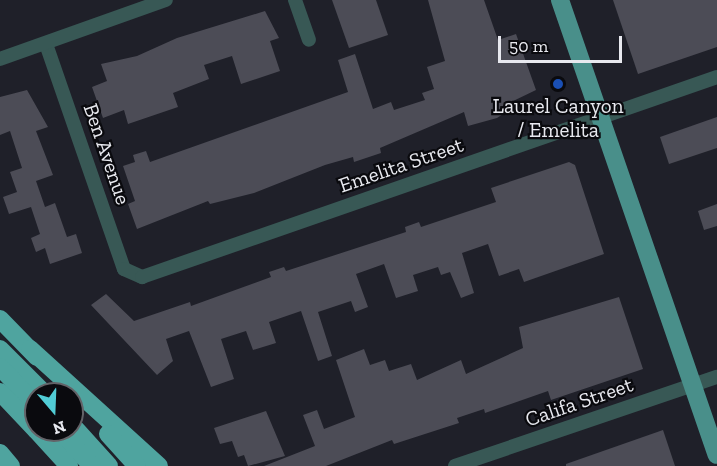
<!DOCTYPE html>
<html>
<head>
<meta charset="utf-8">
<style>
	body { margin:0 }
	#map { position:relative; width:717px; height:466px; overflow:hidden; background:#1f2029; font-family:"Zilla Slab",serif }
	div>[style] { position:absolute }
	.building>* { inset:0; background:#4c4c56 }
	.minor>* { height:14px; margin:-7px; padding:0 7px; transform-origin:7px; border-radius:7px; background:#385855 }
	.primary>* { height:18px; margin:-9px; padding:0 9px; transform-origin:9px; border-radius:9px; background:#498f8a }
	.motorway>* { height:18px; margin:-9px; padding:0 9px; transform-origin:9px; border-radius:9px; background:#4fa49f }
	.dots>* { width:16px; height:16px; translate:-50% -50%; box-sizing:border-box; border:3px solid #0a0a0e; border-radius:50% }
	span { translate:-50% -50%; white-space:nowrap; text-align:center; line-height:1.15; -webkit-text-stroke:4.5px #0a0a0e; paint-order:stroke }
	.poi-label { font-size:21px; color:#e8e9ef }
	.street-label { font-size:21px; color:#e8e9ef }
	.north { position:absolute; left:24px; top:382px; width:60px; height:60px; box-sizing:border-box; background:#0a0a0e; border:2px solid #636368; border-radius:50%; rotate:161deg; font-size:16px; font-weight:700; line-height:24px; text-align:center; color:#e8e9ef }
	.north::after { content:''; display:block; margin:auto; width:21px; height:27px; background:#51ccd5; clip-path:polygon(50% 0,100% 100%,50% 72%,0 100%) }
	.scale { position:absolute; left:498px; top:36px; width:124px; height:27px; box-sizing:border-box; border:3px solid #e8e9ef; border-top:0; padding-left:8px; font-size:18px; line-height:21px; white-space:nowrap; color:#e8e9ef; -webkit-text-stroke:4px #0a0a0e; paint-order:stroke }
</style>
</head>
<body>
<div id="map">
	<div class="building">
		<i style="clip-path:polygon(332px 0,376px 0,388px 35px,349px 48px)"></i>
		<i style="clip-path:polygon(428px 0,484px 0,498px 40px,516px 34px,536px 90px,501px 107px,503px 114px,497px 118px,468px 126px,464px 112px,380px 148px,381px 153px,354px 162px,353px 157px,325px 165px,254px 193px,210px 204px,208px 201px,137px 229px,128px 204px,135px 201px,123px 166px,135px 162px,133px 155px,146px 151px,150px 162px,348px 92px,338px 60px,355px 54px,373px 109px,391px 102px,394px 110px,425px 100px,422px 93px,434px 89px,427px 67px,445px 61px)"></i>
		<i style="clip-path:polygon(613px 0,717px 0,717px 47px,638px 74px)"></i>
		<i style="clip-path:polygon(265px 11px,279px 38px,270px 41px,280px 71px,241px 84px,232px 56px,204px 65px,209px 79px,173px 93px,178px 107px,128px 124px,124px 110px,103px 118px,92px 87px,107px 81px,101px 64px,137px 56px,177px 38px)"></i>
		<i style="clip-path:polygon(27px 90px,48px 127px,36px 131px,53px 175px,36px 181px,45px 207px,55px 203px,67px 237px,76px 234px,82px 253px,50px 264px,45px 248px,36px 252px,31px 238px,40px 234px,31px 207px,9px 214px,3px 197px,17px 192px,10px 172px,22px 168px,10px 131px,0 135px,0 97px)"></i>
		<i style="clip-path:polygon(717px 117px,717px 148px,669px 164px,660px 137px)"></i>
		<i style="clip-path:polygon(569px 162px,575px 165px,604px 254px,524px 282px,519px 269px,499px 276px,488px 244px,462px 253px,474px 293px,461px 298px,450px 272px,441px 275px,438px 267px,413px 275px,418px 291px,396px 298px,384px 264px,356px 274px,368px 307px,355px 312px,351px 301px,318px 312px,332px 356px,318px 361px,301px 311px,269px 322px,276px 343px,253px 350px,246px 331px,221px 339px,234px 379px,211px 387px,189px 331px,166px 339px,173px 361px,157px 375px,91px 305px,106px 294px,134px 321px,190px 302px,191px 306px,271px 277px,269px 272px,284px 267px,286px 271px,406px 232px,405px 227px,419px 222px,421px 227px,496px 202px,491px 188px)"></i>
		<i style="clip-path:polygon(717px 204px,717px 226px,704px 230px,698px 211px)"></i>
		<i style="clip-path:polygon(619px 297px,643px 369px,551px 400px,548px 391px,485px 413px,484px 409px,457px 418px,459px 423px,394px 444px,392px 440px,326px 466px,264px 466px,315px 446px,303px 415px,317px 410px,324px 429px,355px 417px,336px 360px,364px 349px,370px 365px,385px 360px,389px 371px,411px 364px,417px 380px,461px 360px,466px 374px,523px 348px,519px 327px)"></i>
		<i style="clip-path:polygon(266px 411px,285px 456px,248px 466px,244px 455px,238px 457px,232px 441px,220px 444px,214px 428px)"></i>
		<i style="clip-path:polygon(663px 430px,675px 466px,566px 466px,566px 464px)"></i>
	</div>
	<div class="minor">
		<i style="left:295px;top:0;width:42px;rotate:70.7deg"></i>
		<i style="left:46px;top:44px;width:238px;rotate:70.9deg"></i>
		<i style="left:124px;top:269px;width:20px;rotate:24deg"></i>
		<i style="left:142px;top:277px;width:609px;rotate:-19.18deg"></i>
		<i style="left:0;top:59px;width:176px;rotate:-19.6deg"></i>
		<i style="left:455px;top:466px;width:277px;rotate:-18.8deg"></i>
	</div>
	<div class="primary">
		<i style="left:560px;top:0;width:481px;rotate:71deg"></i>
	</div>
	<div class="motorway">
		<i style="left:0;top:319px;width:53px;rotate:45.8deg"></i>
		<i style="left:0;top:349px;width:64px;rotate:45deg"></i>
		<i style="left:30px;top:349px;width:174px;rotate:42.2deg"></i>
		<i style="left:0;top:367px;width:52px;rotate:46.5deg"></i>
		<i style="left:0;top:392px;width:52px;rotate:46.5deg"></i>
		<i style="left:72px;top:425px;width:55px;rotate:47.9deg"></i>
		<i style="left:36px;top:430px;width:49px;rotate:47.5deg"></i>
		<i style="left:59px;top:430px;width:49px;rotate:47.5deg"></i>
		<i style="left:108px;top:434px;width:43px;rotate:47.8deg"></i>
		<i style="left:0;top:453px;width:17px;rotate:50deg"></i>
	</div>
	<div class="dots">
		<i style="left:558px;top:84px;background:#1a4fb4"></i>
	</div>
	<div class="poi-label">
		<span style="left:558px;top:118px">Laurel Canyon<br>/ Emelita</span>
	</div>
	<div class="street-label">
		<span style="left:107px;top:154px;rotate:71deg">Ben Avenue</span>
		<span style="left:401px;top:165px;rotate:-19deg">Emelita Street</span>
		<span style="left:579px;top:402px;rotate:-19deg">Califa Street</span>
	</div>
	<div class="north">N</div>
	<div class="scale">50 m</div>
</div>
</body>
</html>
